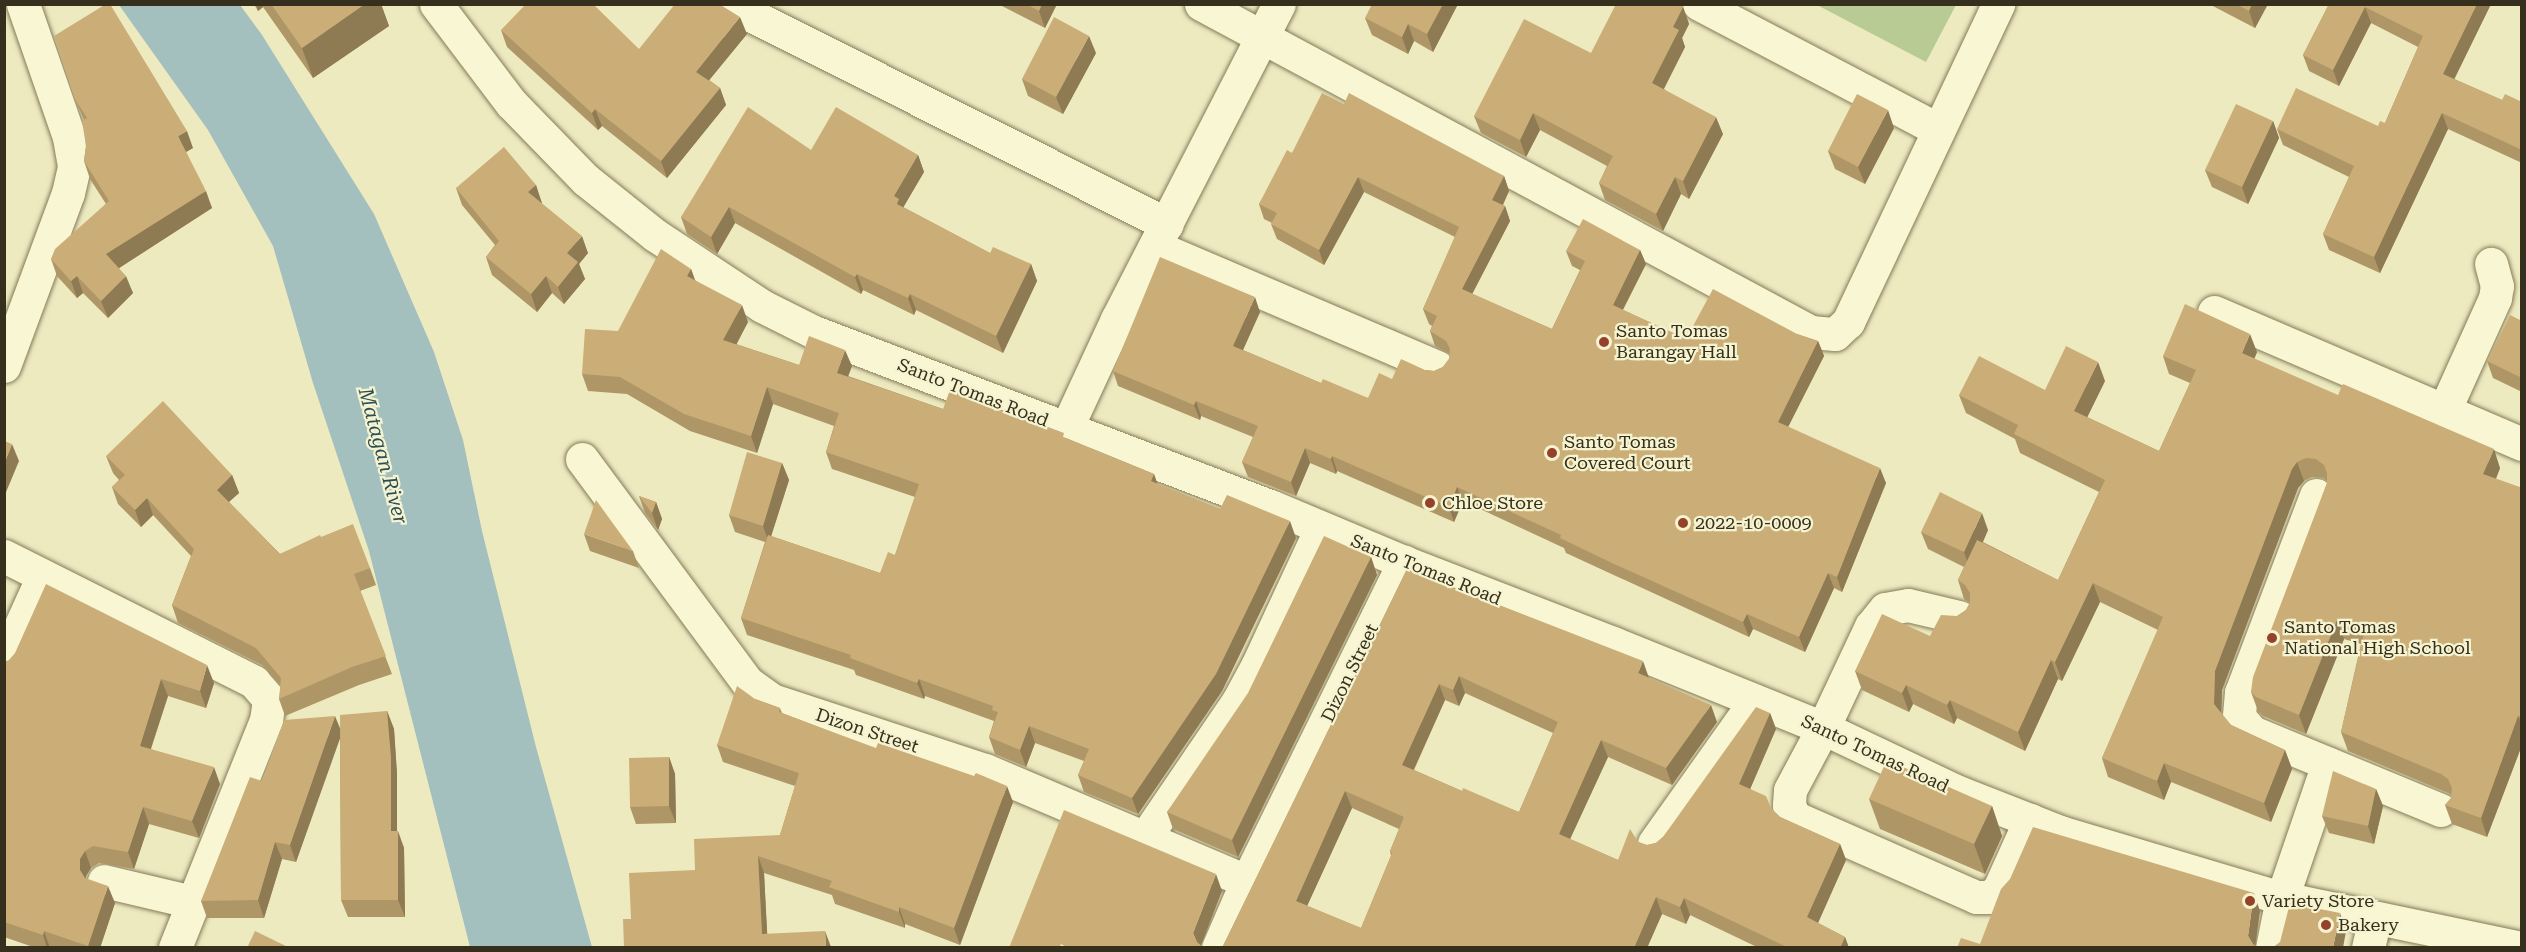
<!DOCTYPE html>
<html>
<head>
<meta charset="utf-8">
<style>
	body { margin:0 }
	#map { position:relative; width:2526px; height:952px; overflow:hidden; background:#edeac0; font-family:"Roboto Serif",serif }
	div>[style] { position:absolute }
	.green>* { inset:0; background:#b8cb95 }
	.water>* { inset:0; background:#a3bfbe }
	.roads { filter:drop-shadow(0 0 2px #867b58) drop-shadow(0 0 2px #867b58) }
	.minor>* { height:33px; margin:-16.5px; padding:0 16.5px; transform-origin:16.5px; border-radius:16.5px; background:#f8f6d3 }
	.wall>* { inset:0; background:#af9666 }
	.shaded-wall>* { inset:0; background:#8e7a53 }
	.building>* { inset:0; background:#cbae77 }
	.dots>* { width:16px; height:16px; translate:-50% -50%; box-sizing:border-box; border:3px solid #f5f3d0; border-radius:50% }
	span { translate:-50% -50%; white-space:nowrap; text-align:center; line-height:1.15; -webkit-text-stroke:4.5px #f5f3d0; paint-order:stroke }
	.poi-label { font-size:18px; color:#362f1d }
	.left { translate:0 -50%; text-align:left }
	.street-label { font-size:18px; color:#362f1d }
	.water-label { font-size:20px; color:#2c4e55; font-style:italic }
	.frame { position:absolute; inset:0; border:6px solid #362f1d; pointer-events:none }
</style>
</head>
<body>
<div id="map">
	<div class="green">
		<i style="clip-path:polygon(1817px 5px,1956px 5px,1926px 62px)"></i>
	</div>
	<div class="water">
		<i style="clip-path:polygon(119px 5px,240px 5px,262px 35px,374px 214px,434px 352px,463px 440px,482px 531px,536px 747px,592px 947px,470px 947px,369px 551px,313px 383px,273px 246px,208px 130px)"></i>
	</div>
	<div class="roads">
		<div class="minor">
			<i style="left:436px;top:4px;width:124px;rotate:52.9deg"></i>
			<i style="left:511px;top:103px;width:107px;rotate:45.8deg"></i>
			<i style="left:586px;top:180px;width:88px;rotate:38.6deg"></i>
			<i style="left:655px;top:235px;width:128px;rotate:33.6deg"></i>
			<i style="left:762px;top:306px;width:58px;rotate:26.6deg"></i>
			<i style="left:814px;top:332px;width:491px;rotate:20.9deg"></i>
			<i style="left:1273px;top:507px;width:142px;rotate:22.8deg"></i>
			<i style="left:1404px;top:562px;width:224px;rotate:21.2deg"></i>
			<i style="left:1613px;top:643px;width:227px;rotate:22deg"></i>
			<i style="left:1823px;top:728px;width:149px;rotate:25.4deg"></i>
			<i style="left:1958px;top:792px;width:110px;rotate:21.4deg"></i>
			<i style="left:2060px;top:832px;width:232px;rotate:16.6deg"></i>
			<i style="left:2282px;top:898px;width:244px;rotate:11.8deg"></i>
			<i style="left:729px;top:4px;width:490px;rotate:26.7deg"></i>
			<i style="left:1201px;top:4px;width:693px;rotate:28.27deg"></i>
			<i style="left:1811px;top:332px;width:24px;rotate:5deg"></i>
			<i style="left:1835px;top:334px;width:18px;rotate:-43deg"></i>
			<i style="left:1848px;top:322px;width:352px;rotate:-64.7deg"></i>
			<i style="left:1699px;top:4px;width:269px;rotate:27.7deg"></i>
			<i style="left:1156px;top:247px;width:306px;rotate:23.1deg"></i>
			<i style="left:2214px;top:312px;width:335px;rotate:23.2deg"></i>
			<i style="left:4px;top:366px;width:184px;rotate:-69.7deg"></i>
			<i style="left:68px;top:193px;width:28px;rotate:-77deg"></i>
			<i style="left:74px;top:166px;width:29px;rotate:-100deg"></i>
			<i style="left:69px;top:137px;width:141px;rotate:-109.1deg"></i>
			<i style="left:2444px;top:411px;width:124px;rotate:-65.7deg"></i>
			<i style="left:2495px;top:298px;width:12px;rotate:-81deg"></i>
			<i style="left:2497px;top:286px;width:23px;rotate:-105deg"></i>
			<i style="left:1066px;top:429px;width:121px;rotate:-65.1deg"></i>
			<i style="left:1117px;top:319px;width:354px;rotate:-62.8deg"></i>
			<i style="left:582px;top:459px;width:277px;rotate:53.5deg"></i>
			<i style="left:747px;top:682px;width:31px;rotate:36deg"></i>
			<i style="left:772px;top:700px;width:224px;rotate:18.2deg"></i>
			<i style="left:985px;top:770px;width:285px;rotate:23deg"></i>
			<i style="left:2316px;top:495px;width:211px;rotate:110.8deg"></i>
			<i style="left:2241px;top:692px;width:25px;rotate:95deg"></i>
			<i style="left:2239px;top:717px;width:20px;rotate:49deg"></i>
			<i style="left:2252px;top:732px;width:204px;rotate:22.5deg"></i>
			<i style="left:4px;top:556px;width:280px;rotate:26.7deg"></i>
			<i style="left:254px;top:682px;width:23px;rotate:49deg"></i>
			<i style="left:269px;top:699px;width:21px;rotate:98deg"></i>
			<i style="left:266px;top:720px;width:245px;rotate:111.8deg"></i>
			<i style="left:1959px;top:617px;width:52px;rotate:-166.8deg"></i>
			<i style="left:1908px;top:605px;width:23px;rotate:170deg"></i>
			<i style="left:1885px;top:609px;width:22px;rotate:129deg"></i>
			<i style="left:1871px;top:626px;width:113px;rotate:115.2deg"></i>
			<i style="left:1823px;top:728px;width:70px;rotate:118deg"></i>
			<i style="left:1790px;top:790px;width:15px;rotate:94deg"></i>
			<i style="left:1789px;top:805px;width:13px;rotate:67deg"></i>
			<i style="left:1794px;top:817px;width:199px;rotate:23.7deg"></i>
			<i style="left:1976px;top:897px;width:14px"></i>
			<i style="left:1990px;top:897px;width:12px;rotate:-42deg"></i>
			<i style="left:1999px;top:889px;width:76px;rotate:-65.8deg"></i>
			<i style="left:4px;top:662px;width:94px;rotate:-65.6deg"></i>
			<i style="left:1146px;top:836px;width:163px;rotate:-55.7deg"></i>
			<i style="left:1238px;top:701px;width:42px;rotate:-61.6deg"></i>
			<i style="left:1258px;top:664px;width:150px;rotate:-65.1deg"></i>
			<i style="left:1654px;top:843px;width:174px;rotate:-54.6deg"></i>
			<i style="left:104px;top:881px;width:91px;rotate:13.3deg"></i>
			<i style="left:1218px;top:948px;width:73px;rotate:-66.6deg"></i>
			<i style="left:1247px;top:881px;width:356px;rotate:-63.8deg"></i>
			<i style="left:2272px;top:948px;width:51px;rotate:-78.7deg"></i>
			<i style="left:2282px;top:898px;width:142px;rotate:-71.1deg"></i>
			<i style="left:2368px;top:948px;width:31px;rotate:-77deg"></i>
		</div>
	</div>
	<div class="wall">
		<i style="clip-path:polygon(254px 4px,381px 4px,389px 26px,313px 78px,263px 7px,258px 11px)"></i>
		<i style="clip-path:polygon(998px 4px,1057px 4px,1045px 28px)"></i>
		<i style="clip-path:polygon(1458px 4px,1433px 52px,1414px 41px,1408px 54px,1372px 35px,1365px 18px)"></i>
		<i style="clip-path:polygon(2209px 4px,2268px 4px,2255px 28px)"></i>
		<i style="clip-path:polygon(2329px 4px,2491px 4px,2454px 79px,2502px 100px,2522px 102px,2522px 163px,2448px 129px,2380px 273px,2329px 250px,2323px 234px,2349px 177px,2283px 145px,2277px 129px,2378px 126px,2385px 123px,2418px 47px,2371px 23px,2339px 86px,2309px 71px,2303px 55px)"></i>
		<i style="clip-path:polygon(1683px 7px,1689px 24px,1682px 38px,1685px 47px,1664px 89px,1723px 134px,1689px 199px,1681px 194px,1663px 231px,1605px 200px,1599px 183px,1607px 166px,1540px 130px,1526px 157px,1481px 133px,1474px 116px,1591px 53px)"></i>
		<i style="clip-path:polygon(501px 30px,639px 49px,747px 34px,709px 80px,720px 88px,726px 105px,667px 178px,602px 126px,598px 130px,507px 47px)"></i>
		<i style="clip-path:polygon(1096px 53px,1063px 114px,1028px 96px,1022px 79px)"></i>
		<i style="clip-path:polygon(75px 99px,193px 148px,186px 152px,212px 208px,119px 268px,133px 293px,108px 318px,83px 293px,77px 298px,57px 276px,51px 259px,106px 204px,90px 179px,84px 161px,86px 146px,84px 120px)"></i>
		<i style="clip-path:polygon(1344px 104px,1504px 176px,1509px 191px,1503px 205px,1505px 206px,1510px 221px,1472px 294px,1552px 329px,1580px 270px,1572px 266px,1566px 251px,1640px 250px,1646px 264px,1623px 310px,1686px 339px,1797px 334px,1818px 341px,1824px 356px,1788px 427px,1886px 483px,1842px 592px,1834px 588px,1805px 652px,1753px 629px,1749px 637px,1618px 577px,1566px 553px,1564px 548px,1463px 501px,1454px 522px,1337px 471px,1336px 474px,1310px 463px,1296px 496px,1248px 477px,1242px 462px,1253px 437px,1201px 416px,1200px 420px,1118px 386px,1113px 371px,1260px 312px,1243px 350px,1321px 383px,1368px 398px,1392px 379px,1425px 370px,1434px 371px,1443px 367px,1449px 359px,1450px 354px,1435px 346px,1430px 331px,1432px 326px,1429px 324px,1423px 309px,1455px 237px,1364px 192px,1324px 265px,1277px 239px,1271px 224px,1272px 223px,1264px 219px,1259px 204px,1292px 153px)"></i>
		<i style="clip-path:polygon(2273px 121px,2279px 138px,2248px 204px,2212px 187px,2205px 170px)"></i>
		<i style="clip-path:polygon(1894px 128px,1865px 184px,1835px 169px,1828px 151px)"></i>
		<i style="clip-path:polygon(811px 150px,918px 155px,924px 172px,903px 207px,990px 253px,1031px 264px,1037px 281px,1003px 353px,916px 310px,914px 315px,863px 290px,861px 294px,735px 223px,717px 254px,687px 234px,681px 217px)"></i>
		<i style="clip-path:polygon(536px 185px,541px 203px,588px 253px,579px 264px,585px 279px,564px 304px,552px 293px,537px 312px,492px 275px,486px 257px,495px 245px,462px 205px,456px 188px)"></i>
		<i style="clip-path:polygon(691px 269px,695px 280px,748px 322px,736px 344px,799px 365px,852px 366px,848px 376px,943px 409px,1066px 438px,1154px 474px,1157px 484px,1220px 509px,1296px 538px,1222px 691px,1138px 814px,1084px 792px,1078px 775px,1084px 761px,1035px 743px,1026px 767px,995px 754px,989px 737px,994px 721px,925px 696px,924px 699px,856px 675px,854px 670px,747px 635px,741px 618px,765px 542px,735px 532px,729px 515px,782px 463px,789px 480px,771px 536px,880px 573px,895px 555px,915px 497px,832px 469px,826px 452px,834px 426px,773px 404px,757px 453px,690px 431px,627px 394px,588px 391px,582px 374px,618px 331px)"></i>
		<i style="clip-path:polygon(2522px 321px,2522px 392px,2493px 378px,2487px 361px)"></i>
		<i style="clip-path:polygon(2257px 352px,2254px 359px,2500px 468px,2496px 479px,2522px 488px,2522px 745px,2487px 837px,2452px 824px,2445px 805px,2451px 798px,2451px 795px,2448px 793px,2348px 751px,2341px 732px,2361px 644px,2344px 639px,2306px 734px,2263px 716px,2258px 711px,2251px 692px,2327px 483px,2327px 481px,2323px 478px,2312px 477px,2304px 481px,2298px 488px,2222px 690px,2221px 713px,2231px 725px,2285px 750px,2292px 769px,2271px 822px,2171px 782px,2164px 800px,2108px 777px,2102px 758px,2158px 630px,2100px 602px,2062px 681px,2058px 679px,2025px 751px,1957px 718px,1954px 724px,1913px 704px,1909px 712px,1862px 690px,1855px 671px,1930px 636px,1957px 616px,1966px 610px,1970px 603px,1964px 599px,1958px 580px,1964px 567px,1928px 549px,1921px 532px,1988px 530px,1983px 542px,2058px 580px,2099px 492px,2020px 453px,2015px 439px,1966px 413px,1959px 395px,2045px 390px,2105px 381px,2087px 417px,2159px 451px,2190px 383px,2169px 374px,2163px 356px)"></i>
		<i style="clip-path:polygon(106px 456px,232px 475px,239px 493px,229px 502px,280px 554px,321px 537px,370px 568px,376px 585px,360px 591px,392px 674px,359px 685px,285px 716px,279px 699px,281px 686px,262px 665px,178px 623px,172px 605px,191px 556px,153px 515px,141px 527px,118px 504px,112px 487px,119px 480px,113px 473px)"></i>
		<i style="clip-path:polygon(639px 496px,656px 502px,662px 519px,658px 530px,645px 513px)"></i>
		<i style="clip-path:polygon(584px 534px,633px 551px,639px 568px,590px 551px)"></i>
		<i style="clip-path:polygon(1371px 557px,1377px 575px,1238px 857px,1173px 829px,1167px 812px)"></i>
		<i style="clip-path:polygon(evenodd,1407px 569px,1649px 678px,1717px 722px,1672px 785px,1608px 757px,1570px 839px,1618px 860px,1638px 842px,1647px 845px,1656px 843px,1663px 837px,1770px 713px,1776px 729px,1750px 789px,1780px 817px,1840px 844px,1846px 860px,1818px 923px,1845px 937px,1849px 948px,1759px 948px,1690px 915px,1686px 924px,1662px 914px,1647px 948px,1220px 948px,1223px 946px,1407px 569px,1465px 693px,1553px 733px,1519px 812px,1462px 791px,1414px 770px,1445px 700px,1459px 706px,1465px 693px,1407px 569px,1352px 808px,1399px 829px,1390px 851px,1391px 856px,1361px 928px,1307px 906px,1352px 808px)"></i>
		<i style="clip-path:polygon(4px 662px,214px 683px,206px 708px,168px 696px,151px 749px,220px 784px,199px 838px,149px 824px,134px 869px,99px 863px,91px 868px,86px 876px,86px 878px,115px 903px,100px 948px,36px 948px,4px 937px)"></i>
		<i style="clip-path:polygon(755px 699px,780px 708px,782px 713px,1013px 802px,960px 945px,905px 924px,905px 928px,835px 904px,832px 895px,764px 873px,767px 934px,831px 948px,631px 919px,695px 870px,780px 835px,795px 786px,723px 762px,717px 745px)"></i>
		<i style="clip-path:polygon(387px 711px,394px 729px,397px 774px,397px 831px,404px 848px,405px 917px,348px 917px,341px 900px,340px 736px,296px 862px,282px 859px,264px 918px,207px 918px,201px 901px,262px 781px,340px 729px)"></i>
		<i style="clip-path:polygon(669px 757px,675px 774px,676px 823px,636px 824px,630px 807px)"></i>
		<i style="clip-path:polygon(2376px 789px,2383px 806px,2374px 844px,2329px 833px,2322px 816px)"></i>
		<i style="clip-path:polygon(1869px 799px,1992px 806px,2002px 836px,1985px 874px,1880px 829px)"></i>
	</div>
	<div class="shaded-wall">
		<i style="clip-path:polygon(256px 4px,262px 4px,263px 7px,258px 11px)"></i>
		<i style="clip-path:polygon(365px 4px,381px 4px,389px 26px,313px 78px,302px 48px)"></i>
		<i style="clip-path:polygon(1042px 4px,1057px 4px,1045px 28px,1039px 11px)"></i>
		<i style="clip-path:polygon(1443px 4px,1458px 4px,1433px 52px,1427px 34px)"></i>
		<i style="clip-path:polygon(2252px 4px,2268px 4px,2255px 28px,2249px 11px)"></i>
		<i style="clip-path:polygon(2477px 4px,2491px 4px,2449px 90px,2443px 74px)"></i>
		<i style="clip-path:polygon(1683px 7px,1689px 24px,1682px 38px,1685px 47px,1658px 100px,1652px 83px,1673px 27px)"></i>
		<i style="clip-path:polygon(2365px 7px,2371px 23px,2339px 86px,2333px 70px)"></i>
		<i style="clip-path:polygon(740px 17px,747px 34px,702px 89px,696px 72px)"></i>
		<i style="clip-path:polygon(1408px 24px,1414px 41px,1408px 54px,1402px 37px)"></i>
		<i style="clip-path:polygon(1089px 36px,1096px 53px,1063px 114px,1056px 97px)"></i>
		<i style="clip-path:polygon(720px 88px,726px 105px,667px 178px,661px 161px)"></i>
		<i style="clip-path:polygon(595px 109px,602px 126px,598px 130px,592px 113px)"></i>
		<i style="clip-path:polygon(1888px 110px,1894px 128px,1865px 184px,1858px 167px)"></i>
		<i style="clip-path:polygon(1533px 113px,1540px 130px,1526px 157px,1520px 140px)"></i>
		<i style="clip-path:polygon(2442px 113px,2448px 129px,2380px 273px,2374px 257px)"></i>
		<i style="clip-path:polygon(1716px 117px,1723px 134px,1689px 199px,1683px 181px)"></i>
		<i style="clip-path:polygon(2273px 121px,2279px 138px,2248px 204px,2242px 187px)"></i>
		<i style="clip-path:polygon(187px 131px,193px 148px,184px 153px,178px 136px)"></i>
		<i style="clip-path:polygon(918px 155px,924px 172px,903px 208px,903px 220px,894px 196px)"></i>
		<i style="clip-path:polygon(1504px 176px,1509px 191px,1498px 215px,1492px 200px)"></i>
		<i style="clip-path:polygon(1358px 177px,1364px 192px,1324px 265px,1319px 250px)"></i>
		<i style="clip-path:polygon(1675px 177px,1681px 194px,1663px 231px,1656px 214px)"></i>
		<i style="clip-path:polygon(536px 185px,542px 203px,534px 209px,528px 192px)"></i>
		<i style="clip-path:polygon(206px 191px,212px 208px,113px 272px,106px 254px)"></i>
		<i style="clip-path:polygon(1505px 206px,1510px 221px,1467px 304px,1462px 289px)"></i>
		<i style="clip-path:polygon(729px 207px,735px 223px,717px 254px,711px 237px)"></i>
		<i style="clip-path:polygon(582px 236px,588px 253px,579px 264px,585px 279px,564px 304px,558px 287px,567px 253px)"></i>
		<i style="clip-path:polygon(1640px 250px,1646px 264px,1618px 319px,1613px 305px)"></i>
		<i style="clip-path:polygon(1031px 264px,1037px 281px,1003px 353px,996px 336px)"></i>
		<i style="clip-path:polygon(691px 269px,697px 286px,687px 276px)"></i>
		<i style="clip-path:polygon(857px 274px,863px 290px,861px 294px,855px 277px)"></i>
		<i style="clip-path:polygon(77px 276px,83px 293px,77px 298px,71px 281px)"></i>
		<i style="clip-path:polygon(126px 276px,133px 293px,108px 318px,101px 301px)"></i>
		<i style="clip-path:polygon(546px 276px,552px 293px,537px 312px,531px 294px)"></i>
		<i style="clip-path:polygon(910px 294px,916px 310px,914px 315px,908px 298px)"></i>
		<i style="clip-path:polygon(1255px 297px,1260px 312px,1238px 361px,1233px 346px)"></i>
		<i style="clip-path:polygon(742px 305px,748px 322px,730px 357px,723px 340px)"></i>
		<i style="clip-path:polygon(2250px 334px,2257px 352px,2249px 372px,2242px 353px)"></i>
		<i style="clip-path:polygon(1818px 341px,1824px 356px,1783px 437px,1778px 422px)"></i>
		<i style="clip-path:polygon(845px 350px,852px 366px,843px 390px,837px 373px)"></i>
		<i style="clip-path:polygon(2098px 362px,2105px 381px,2081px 430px,2074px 411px)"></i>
		<i style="clip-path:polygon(767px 387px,773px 404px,757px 453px,751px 436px)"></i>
		<i style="clip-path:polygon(1196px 401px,1201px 416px,1200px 420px,1194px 405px)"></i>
		<i style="clip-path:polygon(12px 444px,19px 461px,4px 497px,4px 464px)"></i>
		<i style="clip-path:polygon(1305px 448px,1310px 463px,1296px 496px,1291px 482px)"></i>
		<i style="clip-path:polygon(2494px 449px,2500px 468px,2490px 493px,2483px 474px)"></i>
		<i style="clip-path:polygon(1332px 456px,1337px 471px,1336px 474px,1331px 459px)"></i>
		<i style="clip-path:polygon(2297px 462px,2304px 481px,2298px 488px,2222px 690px,2221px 722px,2214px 704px,2215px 671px,2292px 469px)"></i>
		<i style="clip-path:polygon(782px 463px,789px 480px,769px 543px,763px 526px)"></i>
		<i style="clip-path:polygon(1880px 468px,1886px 483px,1842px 592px,1837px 577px)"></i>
		<i style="clip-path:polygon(1154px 474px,1160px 491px,1151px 481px)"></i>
		<i style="clip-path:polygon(232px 475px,239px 493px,223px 507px,217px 490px)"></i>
		<i style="clip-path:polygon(1457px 487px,1463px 501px,1454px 522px,1449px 507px)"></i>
		<i style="clip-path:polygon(147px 498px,153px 515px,141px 527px,135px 510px)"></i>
		<i style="clip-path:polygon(656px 502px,662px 519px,658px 530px,652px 513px)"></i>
		<i style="clip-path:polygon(1982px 513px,1988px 530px,1970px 570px,1964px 552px)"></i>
		<i style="clip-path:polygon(1290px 521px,1296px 538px,1222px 691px,1138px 814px,1132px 798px)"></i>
		<i style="clip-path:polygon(1371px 557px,1377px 575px,1238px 857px,1232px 840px)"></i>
		<i style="clip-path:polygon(1828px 573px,1834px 588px,1805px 652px,1799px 637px)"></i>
		<i style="clip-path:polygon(2093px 583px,2100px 602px,2062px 681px,2055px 662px)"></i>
		<i style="clip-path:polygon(1747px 614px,1753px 629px,1749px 637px,1743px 622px)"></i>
		<i style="clip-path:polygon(2337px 620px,2344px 639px,2306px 734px,2299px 715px)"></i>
		<i style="clip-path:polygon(2051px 660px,2058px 679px,2025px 751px,2018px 732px)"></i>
		<i style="clip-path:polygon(1643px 661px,1649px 678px,1638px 673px)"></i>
		<i style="clip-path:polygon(207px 665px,214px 683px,206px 708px,200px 691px)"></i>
		<i style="clip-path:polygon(1459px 676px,1465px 693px,1459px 706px,1453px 690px)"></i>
		<i style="clip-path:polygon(161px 679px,168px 696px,146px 763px,140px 746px)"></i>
		<i style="clip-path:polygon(919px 679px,925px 696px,924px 699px,917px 683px)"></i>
		<i style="clip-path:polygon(1439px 684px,1445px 700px,1408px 782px,1402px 765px)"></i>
		<i style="clip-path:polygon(1906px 685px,1913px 704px,1909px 712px,1902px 693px)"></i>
		<i style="clip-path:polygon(1950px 700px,1957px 718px,1954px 724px,1947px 705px)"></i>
		<i style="clip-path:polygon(1711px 705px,1717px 722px,1672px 785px,1666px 768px)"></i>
		<i style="clip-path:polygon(387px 711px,394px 729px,397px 774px,397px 848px,391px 831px)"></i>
		<i style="clip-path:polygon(1770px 713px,1776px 729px,1745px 801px,1739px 784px)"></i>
		<i style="clip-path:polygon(335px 716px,342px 733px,296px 862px,290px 845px)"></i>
		<i style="clip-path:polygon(2518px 716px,2522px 724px,2522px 745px,2487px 837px,2481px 818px)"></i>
		<i style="clip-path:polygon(1029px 726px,1035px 743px,1026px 767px,1020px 750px)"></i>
		<i style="clip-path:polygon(1601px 740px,1608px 757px,1565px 850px,1559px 834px)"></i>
		<i style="clip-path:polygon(2285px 750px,2292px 769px,2271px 822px,2264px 803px)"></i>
		<i style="clip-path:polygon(669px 757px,675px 774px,676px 823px,669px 806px)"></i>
		<i style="clip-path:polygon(2164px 763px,2171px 782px,2164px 800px,2157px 781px)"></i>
		<i style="clip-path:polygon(214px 767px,220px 784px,199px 838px,192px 821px)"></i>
		<i style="clip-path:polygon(1007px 786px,1013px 802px,960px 945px,954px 928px)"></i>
		<i style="clip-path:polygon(2376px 789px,2383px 806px,2374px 844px,2368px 826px)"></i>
		<i style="clip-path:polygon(1345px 791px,1352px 808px,1302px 917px,1296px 901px)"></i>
		<i style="clip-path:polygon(1992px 806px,2002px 836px,1985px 874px,1974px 844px)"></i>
		<i style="clip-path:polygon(143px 807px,149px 824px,134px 869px,128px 852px)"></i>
		<i style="clip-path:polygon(398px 831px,404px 848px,405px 917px,398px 900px)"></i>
		<i style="clip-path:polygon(275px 842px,282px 859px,264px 918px,258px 900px)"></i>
		<i style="clip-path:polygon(1840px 844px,1846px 860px,1813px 934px,1807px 917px)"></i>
		<i style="clip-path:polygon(85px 851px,91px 868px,86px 876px,86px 887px,80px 870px,80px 859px)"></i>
		<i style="clip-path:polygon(758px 856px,764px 873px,768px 948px,762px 934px)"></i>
		<i style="clip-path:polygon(1216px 874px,1222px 891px,1200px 948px,1199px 948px,1193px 933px)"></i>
		<i style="clip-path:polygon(108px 886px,115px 903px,100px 948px,89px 948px,88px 946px)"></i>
		<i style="clip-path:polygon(2254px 893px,2260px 911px,2255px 948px,2248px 936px)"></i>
		<i style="clip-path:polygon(1656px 897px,1662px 914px,1647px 948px,1634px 948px)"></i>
		<i style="clip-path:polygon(1684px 898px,1690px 915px,1686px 924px,1680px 907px)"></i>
		<i style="clip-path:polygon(899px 907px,905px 924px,905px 928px,899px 912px)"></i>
		<i style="clip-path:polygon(2340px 913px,2346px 931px,2343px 948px,2333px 948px)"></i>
		<i style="clip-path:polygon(44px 931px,50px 948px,47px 948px,43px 935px)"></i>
		<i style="clip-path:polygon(825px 931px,831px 947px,831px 948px,826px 948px)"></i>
		<i style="clip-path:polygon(1845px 937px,1849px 948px,1840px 948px)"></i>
	</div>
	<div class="building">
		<i style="clip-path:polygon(106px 4px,110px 4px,187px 131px,178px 136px,206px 191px,106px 254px,126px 276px,101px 301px,77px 276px,71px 281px,51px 259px,55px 249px,109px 201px,84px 161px,86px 146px,82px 121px,87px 118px,75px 99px,54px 36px)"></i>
		<i style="clip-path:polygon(271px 4px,365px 4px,302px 48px)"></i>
		<i style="clip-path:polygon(526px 4px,593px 4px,639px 49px,675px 4px,719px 4px,740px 17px,696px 72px,720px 88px,661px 161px,595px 109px,592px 113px,501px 30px)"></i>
		<i style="clip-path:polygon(1026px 4px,1042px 4px,1039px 11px)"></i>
		<i style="clip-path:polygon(1372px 4px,1443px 4px,1427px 34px,1408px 24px,1402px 37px,1365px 18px)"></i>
		<i style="clip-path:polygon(1616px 4px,1679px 4px,1683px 7px,1673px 27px,1679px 30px,1652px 83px,1716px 117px,1683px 181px,1675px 177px,1656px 214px,1599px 183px,1613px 156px,1533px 113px,1520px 140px,1474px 116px,1524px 19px,1591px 53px)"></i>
		<i style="clip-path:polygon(2236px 4px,2252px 4px,2249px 11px)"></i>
		<i style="clip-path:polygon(2329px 4px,2477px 4px,2443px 74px,2502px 100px,2505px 94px,2522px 102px,2522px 150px,2442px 113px,2374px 257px,2323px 234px,2354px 166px,2277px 129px,2296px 88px,2378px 126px,2380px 121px,2385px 123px,2423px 36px,2365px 7px,2333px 70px,2303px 55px)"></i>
		<i style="clip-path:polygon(1054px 17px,1089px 36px,1056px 97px,1022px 79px)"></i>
		<i style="clip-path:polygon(1322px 93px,1344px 104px,1349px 93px,1504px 176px,1492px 200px,1505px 206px,1462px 289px,1552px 329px,1585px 261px,1566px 251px,1583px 219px,1640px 250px,1613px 305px,1686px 339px,1713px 289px,1797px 334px,1818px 341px,1778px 422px,1880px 468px,1837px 577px,1828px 573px,1799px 637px,1747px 614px,1743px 622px,1612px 563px,1560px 538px,1561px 535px,1457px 487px,1449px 507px,1332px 456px,1331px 459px,1305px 448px,1291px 482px,1242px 462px,1258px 426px,1196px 401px,1194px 405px,1113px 371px,1160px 257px,1255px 297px,1233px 346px,1321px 383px,1323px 379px,1368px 398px,1379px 373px,1392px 379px,1401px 359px,1425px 370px,1434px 371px,1443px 367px,1449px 359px,1450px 349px,1446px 341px,1430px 331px,1437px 316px,1423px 309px,1459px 227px,1358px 177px,1319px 250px,1271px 224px,1277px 213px,1259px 204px,1287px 150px,1292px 153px)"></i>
		<i style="clip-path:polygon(1857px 94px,1888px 110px,1858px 167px,1828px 151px)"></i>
		<i style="clip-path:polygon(2236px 104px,2273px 121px,2242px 187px,2205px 170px)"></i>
		<i style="clip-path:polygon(748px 107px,811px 150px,836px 107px,918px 155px,894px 196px,899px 199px,897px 204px,990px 253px,993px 247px,1031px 264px,996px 336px,910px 294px,908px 298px,857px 274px,855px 277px,729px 207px,711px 237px,681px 217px)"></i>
		<i style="clip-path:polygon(504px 147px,536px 185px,528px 192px,582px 236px,567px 253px,578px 262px,558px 287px,546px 276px,531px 294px,486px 257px,499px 241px,456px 188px)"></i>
		<i style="clip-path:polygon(661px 249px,691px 269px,687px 276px,742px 305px,723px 340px,799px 365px,809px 336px,845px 350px,837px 373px,943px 409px,950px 390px,1064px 433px,1063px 437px,1154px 474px,1151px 481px,1220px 509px,1227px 495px,1290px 521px,1216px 674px,1132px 798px,1078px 775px,1089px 749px,1029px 726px,1020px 750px,989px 737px,998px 712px,992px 710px,993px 706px,919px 679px,917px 683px,850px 658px,851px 655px,741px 618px,768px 535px,880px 573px,888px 552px,895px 555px,919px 484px,826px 452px,839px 413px,767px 387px,751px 436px,684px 414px,620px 377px,582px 374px,585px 329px,618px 331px)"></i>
		<i style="clip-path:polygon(2185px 304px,2250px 334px,2242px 353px,2338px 395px,2343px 384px,2494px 449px,2483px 474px,2522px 488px,2522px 717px,2518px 716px,2481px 818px,2445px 805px,2451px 798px,2452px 788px,2448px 779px,2441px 774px,2341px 732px,2365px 629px,2337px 620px,2299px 715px,2256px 697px,2251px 692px,2253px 677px,2327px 483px,2327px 473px,2324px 465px,2316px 459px,2306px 458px,2297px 462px,2292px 469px,2215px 671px,2214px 704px,2231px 725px,2285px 750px,2264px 803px,2164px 763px,2157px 781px,2102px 758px,2163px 617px,2093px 583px,2055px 662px,2051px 660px,2018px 732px,1950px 700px,1947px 705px,1906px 685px,1902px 693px,1855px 671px,1882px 614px,1930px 636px,1941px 615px,1957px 616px,1966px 610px,1970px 602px,1970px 593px,1965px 585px,1958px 580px,1977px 540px,2058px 580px,2105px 480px,2014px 434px,2018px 425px,1959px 395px,1979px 356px,2045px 390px,2066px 346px,2098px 362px,2074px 411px,2159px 451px,2196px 370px,2163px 356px)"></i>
		<i style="clip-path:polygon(2510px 315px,2522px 321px,2522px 378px,2487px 361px)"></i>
		<i style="clip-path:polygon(163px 401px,232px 475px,217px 490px,280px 554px,320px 535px,321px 537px,353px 524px,370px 568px,354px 574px,386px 656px,352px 667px,279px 699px,281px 678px,256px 648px,172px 605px,194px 549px,147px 498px,135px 510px,112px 487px,125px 475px,106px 456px)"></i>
		<i style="clip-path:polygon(4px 441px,12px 444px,4px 464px)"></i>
		<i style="clip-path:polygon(747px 452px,782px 463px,763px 526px,729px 515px)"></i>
		<i style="clip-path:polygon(1940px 492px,1982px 513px,1964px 552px,1921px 532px)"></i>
		<i style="clip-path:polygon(639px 496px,656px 502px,652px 513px)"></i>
		<i style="clip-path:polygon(596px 500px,633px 551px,584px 534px)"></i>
		<i style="clip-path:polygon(1324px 536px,1371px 557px,1232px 840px,1167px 812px,1248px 693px)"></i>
		<i style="clip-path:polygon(evenodd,1407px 569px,1643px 661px,1638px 673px,1711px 705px,1666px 768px,1601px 740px,1559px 834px,1618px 860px,1630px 829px,1638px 842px,1647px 845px,1656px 843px,1663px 837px,1756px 707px,1770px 713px,1739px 784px,1766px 796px,1771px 808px,1780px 817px,1840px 844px,1807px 917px,1845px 937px,1840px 948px,1789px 948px,1684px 898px,1680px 907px,1656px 897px,1634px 948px,1220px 948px,1223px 946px,1407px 569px,1459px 676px,1558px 722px,1519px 812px,1463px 788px,1462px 791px,1402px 765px,1439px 684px,1453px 690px,1459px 676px,1407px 569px,1345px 791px,1404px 817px,1390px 851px,1392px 853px,1361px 928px,1296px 901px,1345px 791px)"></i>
		<i style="clip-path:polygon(46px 584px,207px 665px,200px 691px,161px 679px,140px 746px,214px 767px,192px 821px,143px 807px,128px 852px,93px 846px,85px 851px,80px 859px,80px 870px,85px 878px,108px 886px,88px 946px,44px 931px,43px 935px,4px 922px,4px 662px,9px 660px,15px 653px)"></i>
		<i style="clip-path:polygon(737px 686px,755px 699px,780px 708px,779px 712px,876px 748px,878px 743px,974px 776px,976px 773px,1007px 786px,954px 928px,899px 907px,899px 912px,829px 887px,832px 881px,758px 856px,762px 934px,825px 931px,826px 948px,624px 948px,623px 919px,631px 919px,629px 873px,695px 870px,694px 839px,780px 835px,799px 773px,717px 745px)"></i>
		<i style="clip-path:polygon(387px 711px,391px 757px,391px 831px,398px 831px,398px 900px,341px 900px,340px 715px)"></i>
		<i style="clip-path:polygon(335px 716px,290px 845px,275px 842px,258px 900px,201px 901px,250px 777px,262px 781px,284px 720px)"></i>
		<i style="clip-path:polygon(669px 757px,669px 806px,630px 807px,629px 758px)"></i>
		<i style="clip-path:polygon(1887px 760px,1992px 806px,1974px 844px,1869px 799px)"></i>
		<i style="clip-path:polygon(2333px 771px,2376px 789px,2368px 826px,2322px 816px)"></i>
		<i style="clip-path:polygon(1064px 810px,1216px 874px,1193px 933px,1197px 942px,1204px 948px,1068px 948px,1061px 944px,1059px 948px,1009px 948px)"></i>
		<i style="clip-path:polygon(2033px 827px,2254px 893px,2248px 936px,2253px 944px,2259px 948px,1957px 948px,1961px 938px,1980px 944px,2001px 889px,2010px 879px)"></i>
		<i style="clip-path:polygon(2290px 903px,2340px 913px,2333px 948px,2272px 948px,2280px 942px)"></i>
		<i style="clip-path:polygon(255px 931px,290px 948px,247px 948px)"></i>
	</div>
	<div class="dots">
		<i style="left:1604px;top:342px;background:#944229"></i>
		<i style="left:1552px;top:453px;background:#944229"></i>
		<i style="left:1430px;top:503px;background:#944229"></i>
		<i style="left:1683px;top:523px;background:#944229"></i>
		<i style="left:2272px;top:638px;background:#944229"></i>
		<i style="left:2250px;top:901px;background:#944229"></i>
		<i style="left:2326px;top:925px;background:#944229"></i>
	</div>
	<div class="poi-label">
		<span class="left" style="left:1616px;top:342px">Santo Tomas<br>Barangay Hall</span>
		<span class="left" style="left:1564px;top:453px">Santo Tomas<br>Covered Court</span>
		<span class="left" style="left:1442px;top:503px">Chloe Store</span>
		<span class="left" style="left:1695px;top:523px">2022-10-0009</span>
		<span class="left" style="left:2284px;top:638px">Santo Tomas<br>National High School</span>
		<span class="left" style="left:2262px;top:901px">Variety Store</span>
		<span class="left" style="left:2338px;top:925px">Bakery</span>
	</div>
	<div class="street-label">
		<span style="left:973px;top:393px;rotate:21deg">Santo Tomas Road</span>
		<span style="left:1426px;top:570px;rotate:22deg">Santo Tomas Road</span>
		<span style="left:1350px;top:673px;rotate:-64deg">Dizon Street</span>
		<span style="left:867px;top:731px;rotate:18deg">Dizon Street</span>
		<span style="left:1875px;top:754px;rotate:25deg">Santo Tomas Road</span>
	</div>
	<div class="water-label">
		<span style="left:383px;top:456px;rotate:75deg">Matagan River</span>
	</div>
	<div class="frame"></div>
</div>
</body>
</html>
